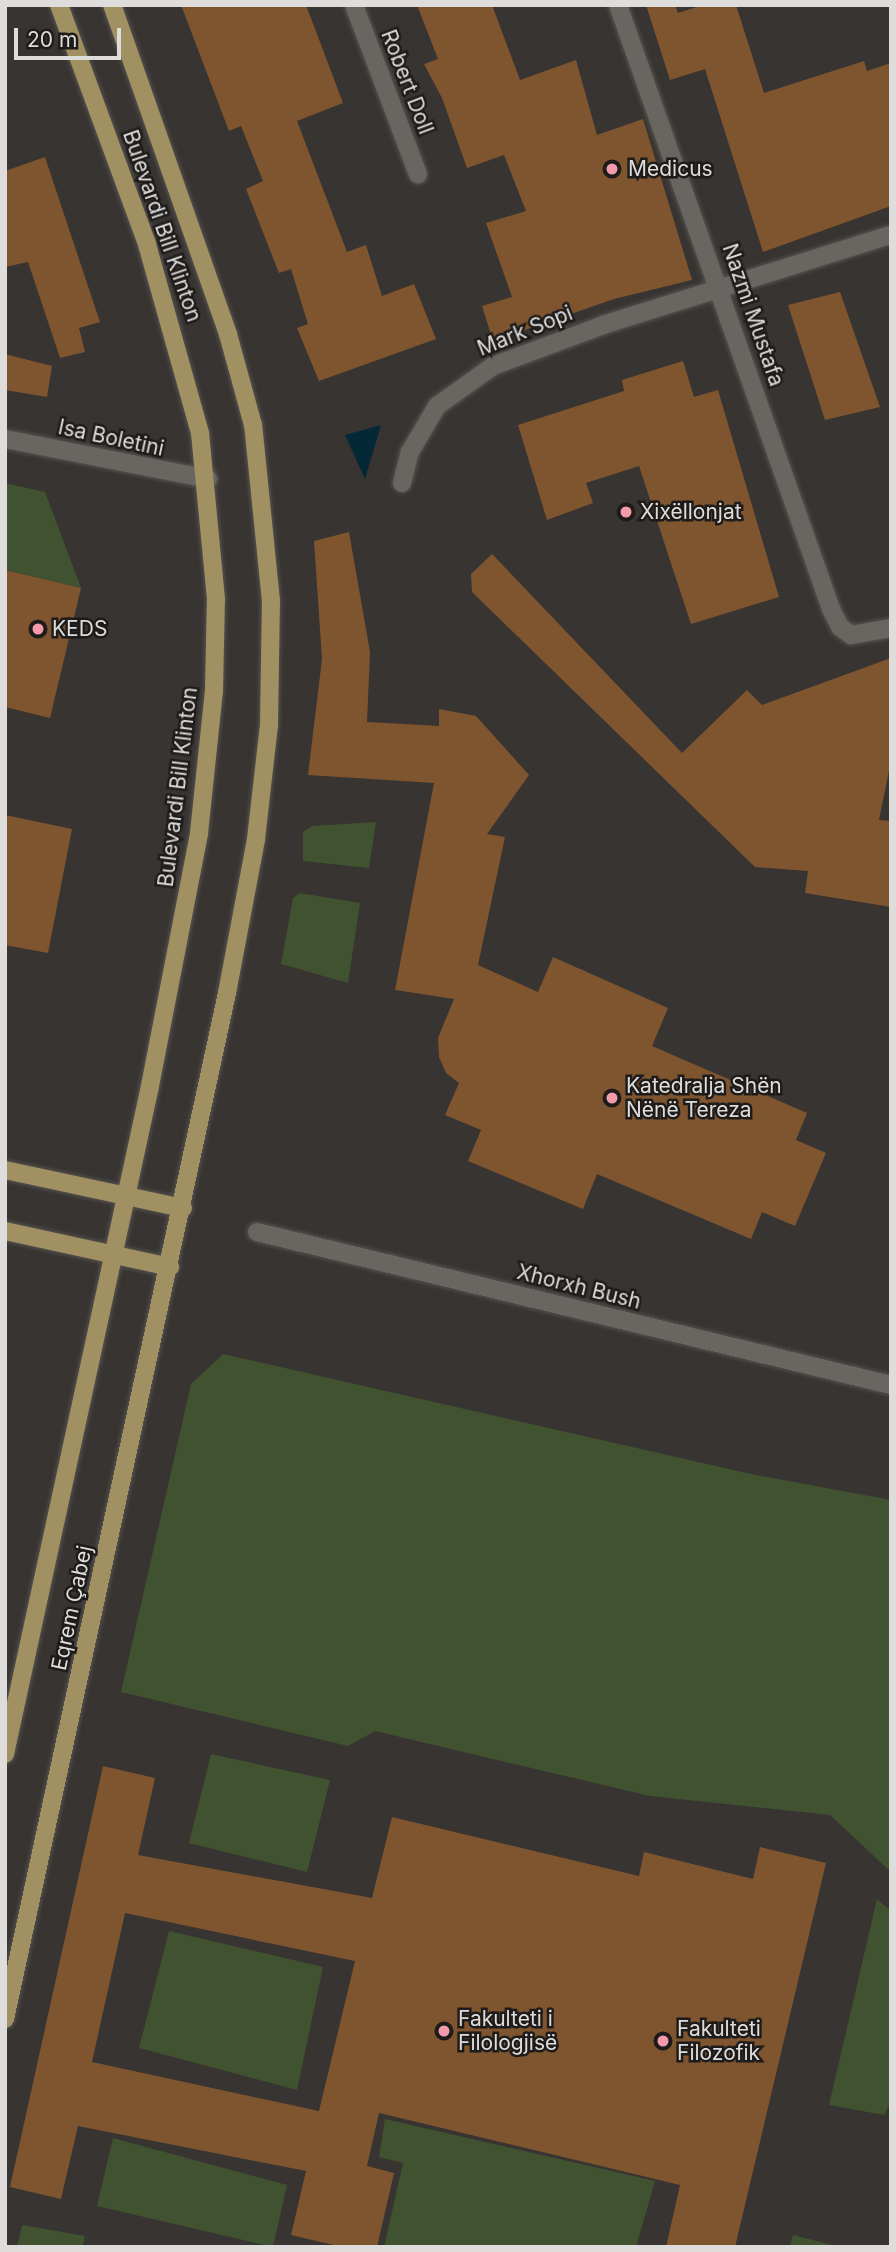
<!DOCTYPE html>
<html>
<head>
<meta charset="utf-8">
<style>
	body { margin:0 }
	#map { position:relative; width:896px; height:2252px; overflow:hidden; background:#383431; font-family:Inter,sans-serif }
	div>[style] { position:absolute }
	.green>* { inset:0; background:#415230 }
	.water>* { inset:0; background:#052836 }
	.building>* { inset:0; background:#7f552f }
	.roads { filter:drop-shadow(0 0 2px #55524f) drop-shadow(0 0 2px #55524f) }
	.pedestrian>* { height:18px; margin:-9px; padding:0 9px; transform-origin:9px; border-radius:9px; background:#696561 }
	.minor>* { height:18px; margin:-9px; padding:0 9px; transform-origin:9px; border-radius:9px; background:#696561 }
	.tertiary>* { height:18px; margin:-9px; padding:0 9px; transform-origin:9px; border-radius:9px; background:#696561 }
	.primary>* { height:18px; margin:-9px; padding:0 9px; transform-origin:9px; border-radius:9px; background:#a19162 }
	.dots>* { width:19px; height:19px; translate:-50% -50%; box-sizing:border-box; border:4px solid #1e1c1a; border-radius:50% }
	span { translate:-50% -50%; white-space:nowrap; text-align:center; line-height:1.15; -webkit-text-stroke:5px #1e1c1a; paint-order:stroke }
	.street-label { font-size:21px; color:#dfdddb }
	.poi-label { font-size:21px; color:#dfdddb }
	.left { translate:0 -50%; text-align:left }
	.frame { position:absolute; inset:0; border:7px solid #dfdddb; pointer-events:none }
	.scale { position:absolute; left:14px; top:28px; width:107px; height:32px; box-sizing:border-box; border:4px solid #dfdddb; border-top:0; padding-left:9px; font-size:21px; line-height:24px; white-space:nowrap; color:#dfdddb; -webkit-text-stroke:5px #1e1c1a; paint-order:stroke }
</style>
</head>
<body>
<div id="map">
	<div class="green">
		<i style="clip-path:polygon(5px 483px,45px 492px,81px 588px,5px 570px)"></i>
		<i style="clip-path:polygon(376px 822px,369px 868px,303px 861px,303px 832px,312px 826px)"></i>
		<i style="clip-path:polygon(300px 893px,360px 903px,348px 983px,281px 964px,293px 898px)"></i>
		<i style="clip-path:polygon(223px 1354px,751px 1474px,891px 1500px,891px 1872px,830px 1815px,650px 1796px,375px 1731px,348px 1746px,121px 1692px,191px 1384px)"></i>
		<i style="clip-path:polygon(211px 1754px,330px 1780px,307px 1872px,189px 1843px)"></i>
		<i style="clip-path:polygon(877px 1899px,891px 1911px,891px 2102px,884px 2115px,829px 2105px)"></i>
		<i style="clip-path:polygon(169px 1931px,323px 1967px,297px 2090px,139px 2048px)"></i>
		<i style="clip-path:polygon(385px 2119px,655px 2181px,636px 2247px,384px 2247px,403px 2163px,379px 2157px)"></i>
		<i style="clip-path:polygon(113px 2138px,287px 2185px,273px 2247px,97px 2206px)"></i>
		<i style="clip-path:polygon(22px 2225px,85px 2236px,82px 2247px,17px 2247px)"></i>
		<i style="clip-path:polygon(793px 2235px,840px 2247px,790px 2247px)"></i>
	</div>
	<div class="water">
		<i style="clip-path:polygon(381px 425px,365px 479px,345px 435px)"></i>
	</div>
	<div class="building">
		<i style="clip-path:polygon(181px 5px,306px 5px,343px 103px,297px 121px,347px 252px,366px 245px,382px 296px,414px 284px,436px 339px,319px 381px,297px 328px,308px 324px,291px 269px,279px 273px,246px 189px,263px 181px,241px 126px,229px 131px)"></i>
		<i style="clip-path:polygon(417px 5px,492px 5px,520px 80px,576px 60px,597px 135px,643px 119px,692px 280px,614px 299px,493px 341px,482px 306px,512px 297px,486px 223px,526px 211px,504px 155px,467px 168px,442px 98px,424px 64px,438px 59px)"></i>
		<i style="clip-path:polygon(646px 5px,675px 5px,678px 13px,703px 5px,736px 5px,764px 93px,864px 61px,867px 71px,891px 63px,891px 206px,763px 252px,705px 69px,670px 80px)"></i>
		<i style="clip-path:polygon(45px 157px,100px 322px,79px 328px,85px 352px,60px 358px,28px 262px,5px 267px,5px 171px)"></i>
		<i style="clip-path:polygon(840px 292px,880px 407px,825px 420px,788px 305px)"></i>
		<i style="clip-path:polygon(5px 354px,52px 366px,47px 397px,5px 390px)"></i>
		<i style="clip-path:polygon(683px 361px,694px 397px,718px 390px,779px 597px,691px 624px,639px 466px,586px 483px,593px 503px,547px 520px,518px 425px,624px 391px,622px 380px)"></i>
		<i style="clip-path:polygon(349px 532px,370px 652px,367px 722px,439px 726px,439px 709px,476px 716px,529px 775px,487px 834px,505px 837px,478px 965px,538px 992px,553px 957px,668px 1008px,652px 1046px,807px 1113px,796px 1140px,826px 1153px,795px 1226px,762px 1212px,751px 1239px,597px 1174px,583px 1209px,468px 1161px,481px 1130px,445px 1115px,459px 1083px,446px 1073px,439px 1057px,438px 1038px,454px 999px,395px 990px,434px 783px,308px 775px,322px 659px,314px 541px)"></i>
		<i style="clip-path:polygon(492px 554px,682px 753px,747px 690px,762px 705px,891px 658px,891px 761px,879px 820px,891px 821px,891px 907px,805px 893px,808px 871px,755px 867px,472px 592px,471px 574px)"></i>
		<i style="clip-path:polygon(5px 570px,81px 588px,50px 718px,5px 707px)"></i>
		<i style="clip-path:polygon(5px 815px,72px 829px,48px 953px,5px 945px)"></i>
		<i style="clip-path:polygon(evenodd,103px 1766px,155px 1778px,138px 1855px,372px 1898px,392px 1817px,639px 1876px,644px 1852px,753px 1879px,760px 1847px,826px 1863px,735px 2247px,666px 2247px,680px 2185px,379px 2113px,367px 2166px,394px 2173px,377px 2247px,342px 2247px,291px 2235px,306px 2171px,78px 2126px,61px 2199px,10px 2187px,103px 1766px,125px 1913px,355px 1961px,319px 2111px,92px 2062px,125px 1913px)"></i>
	</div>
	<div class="roads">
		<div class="pedestrian">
			<i style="left:257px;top:1232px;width:652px;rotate:13.57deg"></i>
		</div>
		<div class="minor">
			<i style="left:354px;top:5px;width:181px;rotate:69.3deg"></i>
			<i style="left:618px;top:5px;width:640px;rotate:70.57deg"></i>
			<i style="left:831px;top:609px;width:20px;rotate:63deg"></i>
			<i style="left:840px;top:627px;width:14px;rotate:36deg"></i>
			<i style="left:851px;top:635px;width:41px;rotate:-9.9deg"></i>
			<i style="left:402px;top:483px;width:32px;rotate:-76deg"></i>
			<i style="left:410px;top:452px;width:53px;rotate:-59.6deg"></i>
			<i style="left:437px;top:406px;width:69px;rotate:-35.5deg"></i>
			<i style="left:493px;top:366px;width:117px;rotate:-20.4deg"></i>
			<i style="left:603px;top:325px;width:302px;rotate:-17.4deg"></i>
		</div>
		<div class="tertiary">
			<i style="left:5px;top:439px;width:207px;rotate:11.1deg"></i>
		</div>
		<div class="primary">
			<i style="left:5px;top:1170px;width:182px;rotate:12.1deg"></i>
			<i style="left:5px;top:1231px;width:169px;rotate:12.3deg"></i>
			<i style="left:5px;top:1754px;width:684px;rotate:-77.75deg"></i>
			<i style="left:150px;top:1086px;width:258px;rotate:-79deg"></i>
			<i style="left:199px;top:833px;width:143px;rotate:-84deg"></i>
			<i style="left:214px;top:691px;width:92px;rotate:-88.8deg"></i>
			<i style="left:216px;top:599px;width:167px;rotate:-95.5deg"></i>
			<i style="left:200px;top:433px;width:196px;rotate:-105.7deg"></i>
			<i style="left:147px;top:244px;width:255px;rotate:-110.2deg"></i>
			<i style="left:5px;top:2019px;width:1050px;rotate:-77.79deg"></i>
			<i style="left:227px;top:993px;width:157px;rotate:-79.3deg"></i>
			<i style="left:256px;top:839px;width:115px;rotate:-83.5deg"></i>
			<i style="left:269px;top:725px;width:124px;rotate:-89.1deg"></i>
			<i style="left:271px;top:601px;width:177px;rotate:-95.8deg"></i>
			<i style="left:253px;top:425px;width:94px;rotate:-105.4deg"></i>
			<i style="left:228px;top:334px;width:349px;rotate:-109.4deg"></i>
		</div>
	</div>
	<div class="dots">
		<i style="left:612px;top:169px;background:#f39aab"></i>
		<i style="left:626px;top:512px;background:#f39aab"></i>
		<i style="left:38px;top:629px;background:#f39aab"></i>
		<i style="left:612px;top:1098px;background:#f39aab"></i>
		<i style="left:444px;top:2031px;background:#f39aab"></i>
		<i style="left:663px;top:2041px;background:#f39aab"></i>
	</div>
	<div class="street-label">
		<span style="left:407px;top:82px;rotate:69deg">Robert Doll</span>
		<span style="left:162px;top:226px;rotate:71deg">Bulevardi Bill Klinton</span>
		<span style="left:753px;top:315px;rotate:71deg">Nazmi Mustafa</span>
		<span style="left:525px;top:331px;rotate:-22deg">Mark Sopi</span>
		<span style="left:111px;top:438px;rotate:12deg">Isa Boletini</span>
		<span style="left:178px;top:787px;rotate:-83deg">Bulevardi Bill Klinton</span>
		<span style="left:579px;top:1287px;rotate:14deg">Xhorxh Bush</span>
		<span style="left:72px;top:1608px;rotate:-78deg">Eqrem Çabej</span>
	</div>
	<div class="poi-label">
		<span class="left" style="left:628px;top:169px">Medicus</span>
		<span class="left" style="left:640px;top:512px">Xixëllonjat</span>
		<span class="left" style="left:52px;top:629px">KEDS</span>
		<span class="left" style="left:626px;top:1098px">Katedralja Shën<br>Nënë Tereza</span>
		<span class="left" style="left:458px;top:2031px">Fakulteti i<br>Filologjisë</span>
		<span class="left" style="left:677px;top:2041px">Fakulteti<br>Filozofik</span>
	</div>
	<div class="frame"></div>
	<div class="scale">20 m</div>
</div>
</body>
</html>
